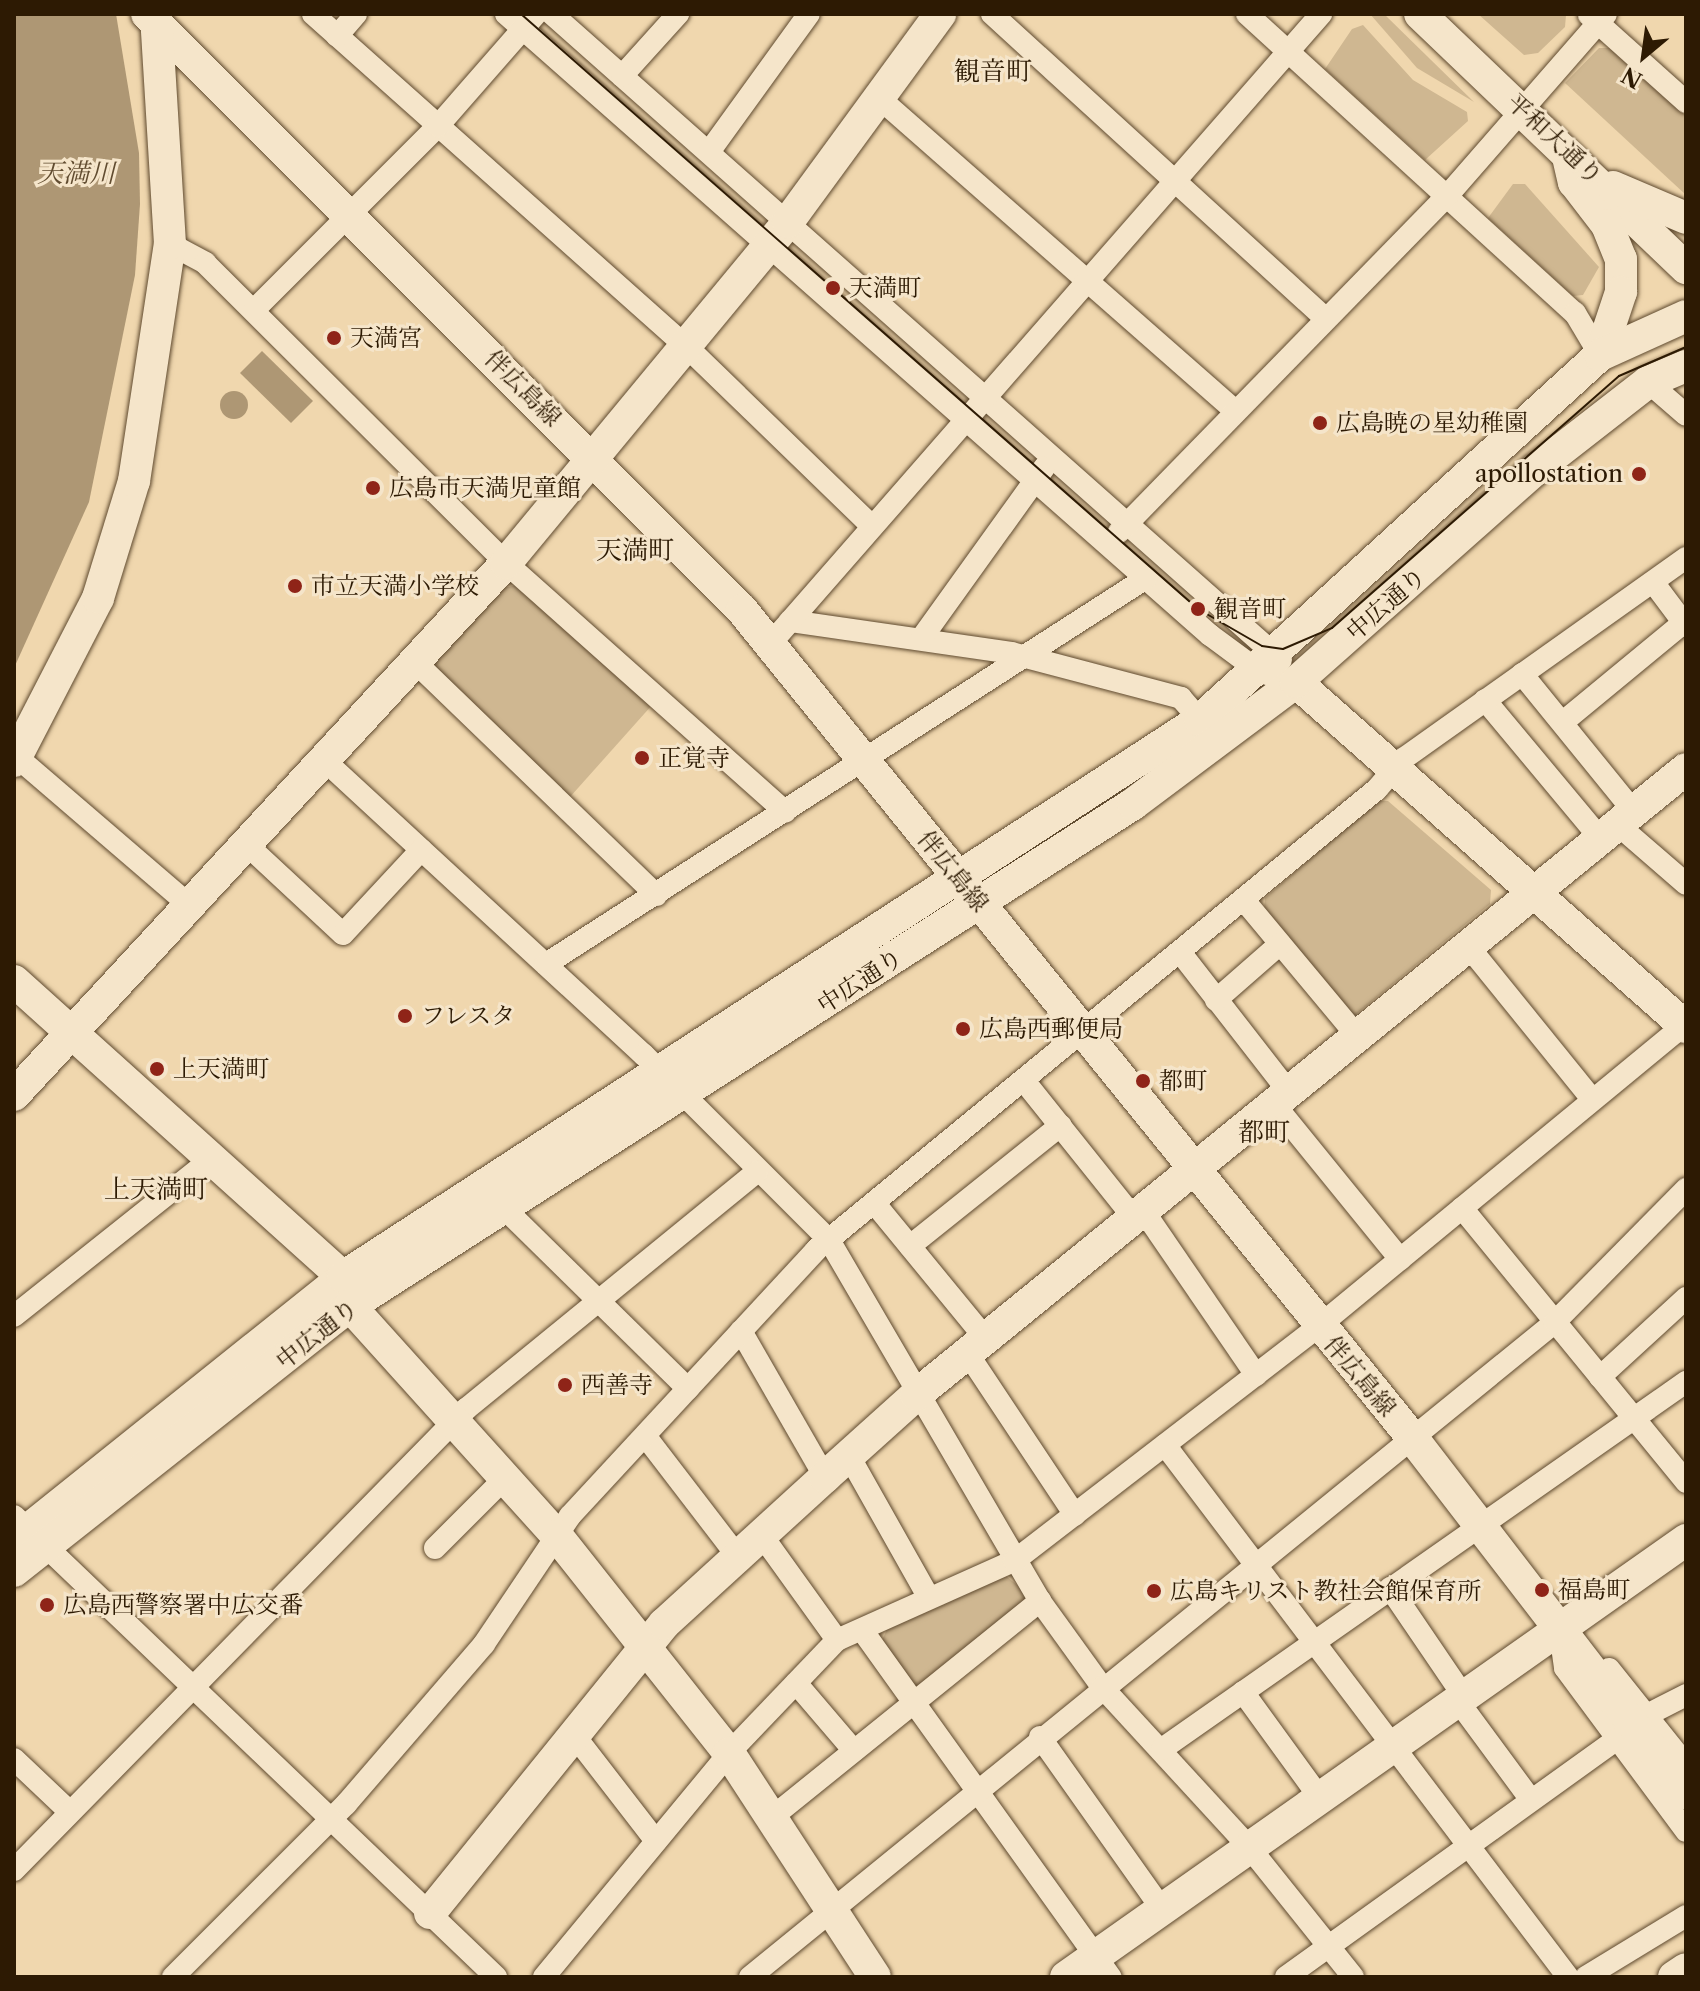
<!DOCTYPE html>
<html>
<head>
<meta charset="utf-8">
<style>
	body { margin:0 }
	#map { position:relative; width:1700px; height:1991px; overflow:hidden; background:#f0d7ae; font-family:"Libre Caslon Text","Noto Serif JP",serif }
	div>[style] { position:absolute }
	.green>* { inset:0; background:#cfb791 }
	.water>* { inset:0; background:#ae9774 }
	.round { border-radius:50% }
	.roads { filter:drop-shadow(0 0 2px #5e492e) drop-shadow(0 0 2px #5e492e) }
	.street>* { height:22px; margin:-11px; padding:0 11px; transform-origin:11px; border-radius:11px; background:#f5e5ca }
	.secondary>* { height:32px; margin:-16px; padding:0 16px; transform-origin:16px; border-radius:16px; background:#f5e5ca }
	.tram>* { height:2px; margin:-1px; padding:0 1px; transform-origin:1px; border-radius:1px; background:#2d1a03 }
	.dots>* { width:22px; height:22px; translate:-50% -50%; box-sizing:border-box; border:4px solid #f5e5ca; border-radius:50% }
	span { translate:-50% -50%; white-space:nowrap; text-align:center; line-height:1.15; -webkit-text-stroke:6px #f5e5ca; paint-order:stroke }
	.street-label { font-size:24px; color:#2d1a03 }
	.poi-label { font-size:24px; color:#2d1a03 }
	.left { translate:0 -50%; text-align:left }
	.right { translate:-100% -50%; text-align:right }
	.neighbourhood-label { font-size:26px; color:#2d1a03 }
	.water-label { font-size:26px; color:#614c30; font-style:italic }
	.frame { position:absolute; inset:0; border:16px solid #2d1a03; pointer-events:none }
	.north { position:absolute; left:1604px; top:16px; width:80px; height:80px; -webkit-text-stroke:6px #f5e5ca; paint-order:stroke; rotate:209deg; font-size:22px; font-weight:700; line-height:32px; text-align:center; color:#2d1a03 }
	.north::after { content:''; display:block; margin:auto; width:28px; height:36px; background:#2d1a03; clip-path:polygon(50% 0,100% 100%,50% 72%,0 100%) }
</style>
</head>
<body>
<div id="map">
	<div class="green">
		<i style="clip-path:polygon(1370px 14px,1384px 14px,1474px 102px,1417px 68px)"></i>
		<i style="clip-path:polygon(1478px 14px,1565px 14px,1566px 15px,1565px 27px,1538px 53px,1524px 55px)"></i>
		<i style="clip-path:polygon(1363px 25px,1413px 80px,1467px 112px,1468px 121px,1425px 160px,1325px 69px,1352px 29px)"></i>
		<i style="clip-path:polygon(1599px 48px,1610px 48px,1686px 116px,1686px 195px,1565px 83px)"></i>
		<i style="clip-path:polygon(1513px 184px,1525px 184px,1599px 267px,1583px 295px,1573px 296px,1488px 218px)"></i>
		<i style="clip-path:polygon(517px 585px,653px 704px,570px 797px,435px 669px,436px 658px,503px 588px)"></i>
		<i style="clip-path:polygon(1377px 801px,1388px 801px,1491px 890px,1490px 904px,1355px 1015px,1346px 1013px,1264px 910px,1265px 898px)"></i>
		<i style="clip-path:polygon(1006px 1576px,1028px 1594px,1026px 1604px,915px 1687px,881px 1643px,887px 1629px)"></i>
	</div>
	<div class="water">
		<i style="clip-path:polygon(14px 14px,116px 14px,139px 153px,140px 204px,135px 275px,89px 502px,14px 668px)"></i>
		<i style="clip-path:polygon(262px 351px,313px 401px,291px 423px,240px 373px)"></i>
		<i class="round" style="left:220px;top:391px;width:28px;height:28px"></i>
	</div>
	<div class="roads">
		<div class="street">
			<i style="left:313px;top:14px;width:499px;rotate:41.7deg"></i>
			<i style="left:686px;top:346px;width:257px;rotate:44.1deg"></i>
			<i style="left:506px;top:14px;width:939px;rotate:41.42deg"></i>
			<i style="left:1210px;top:635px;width:62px;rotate:36.5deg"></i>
			<i style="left:1260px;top:672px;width:37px;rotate:16deg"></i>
			<i style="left:552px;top:14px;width:974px;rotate:41.55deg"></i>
			<i style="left:992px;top:14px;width:452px;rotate:42.4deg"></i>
			<i style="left:1247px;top:14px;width:444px;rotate:42.4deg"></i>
			<i style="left:1575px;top:313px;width:49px;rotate:59.2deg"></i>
			<i style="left:1589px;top:15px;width:130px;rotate:41.9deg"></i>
			<i style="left:337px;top:36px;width:29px;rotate:-49deg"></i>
			<i style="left:622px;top:76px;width:84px;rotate:-47.9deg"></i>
			<i style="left:878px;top:97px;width:476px;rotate:41.3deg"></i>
			<i style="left:709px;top:152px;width:170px;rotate:-54.1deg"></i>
			<i style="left:170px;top:244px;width:40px;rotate:28deg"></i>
			<i style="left:205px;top:263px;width:425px;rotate:44.9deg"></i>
			<i style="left:506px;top:563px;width:374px;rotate:41.7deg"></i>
			<i style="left:254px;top:310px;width:260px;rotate:-45deg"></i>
			<i style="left:438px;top:126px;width:149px;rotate:-48.8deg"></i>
			<i style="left:1648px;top:382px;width:50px;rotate:41deg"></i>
			<i style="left:1119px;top:532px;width:471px;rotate:-45.7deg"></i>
			<i style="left:1448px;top:195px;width:240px;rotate:-48.9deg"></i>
			<i style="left:1653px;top:582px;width:55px;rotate:53.1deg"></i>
			<i style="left:790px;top:621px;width:223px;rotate:8.2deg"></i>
			<i style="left:1011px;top:653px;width:176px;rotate:14.8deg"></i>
			<i style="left:1181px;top:698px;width:29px;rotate:49deg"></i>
			<i style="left:921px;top:639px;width:211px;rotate:-54.3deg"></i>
			<i style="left:771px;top:643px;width:836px;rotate:-48.83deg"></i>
			<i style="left:414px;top:661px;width:337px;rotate:44deg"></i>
			<i style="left:1522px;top:674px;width:178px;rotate:50.9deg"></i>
			<i style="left:1485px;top:700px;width:181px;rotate:50.2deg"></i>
			<i style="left:1563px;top:722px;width:156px;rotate:-39.5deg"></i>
			<i style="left:17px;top:757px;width:227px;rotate:40.7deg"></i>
			<i style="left:323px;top:759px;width:437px;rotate:42.7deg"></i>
			<i style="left:644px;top:1055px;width:262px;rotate:45deg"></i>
			<i style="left:829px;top:1240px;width:418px;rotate:59.7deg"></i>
			<i style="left:1040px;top:1601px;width:106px;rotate:54.2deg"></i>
			<i style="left:1102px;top:1687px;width:217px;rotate:47.4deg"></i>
			<i style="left:1249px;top:1847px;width:166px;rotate:51.3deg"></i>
			<i style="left:1618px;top:825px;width:90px;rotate:40.9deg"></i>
			<i style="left:246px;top:844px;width:132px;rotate:42.9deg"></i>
			<i style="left:343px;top:934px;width:115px;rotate:-47.1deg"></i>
			<i style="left:1243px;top:899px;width:178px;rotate:50.2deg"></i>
			<i style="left:1468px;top:946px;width:197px;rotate:51deg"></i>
			<i style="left:1180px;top:952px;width:177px;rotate:52.1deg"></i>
			<i style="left:546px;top:964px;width:713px;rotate:-32.75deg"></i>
			<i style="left:1216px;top:1000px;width:85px;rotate:-41.2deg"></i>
			<i style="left:1025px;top:1082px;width:174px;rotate:51.3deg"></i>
			<i style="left:1274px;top:1104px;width:200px;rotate:50.9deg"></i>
			<i style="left:501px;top:1205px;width:262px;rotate:44.5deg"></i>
			<i style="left:876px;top:1205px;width:173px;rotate:50.6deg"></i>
			<i style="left:1462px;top:1208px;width:354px;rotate:50.7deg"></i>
			<i style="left:1143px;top:1210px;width:200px;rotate:55.6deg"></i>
			<i style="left:910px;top:1246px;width:193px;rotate:-38.7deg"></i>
			<i style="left:14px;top:1316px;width:256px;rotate:-38.5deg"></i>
			<i style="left:741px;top:1331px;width:168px;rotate:60.1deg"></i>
			<i style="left:968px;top:1354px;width:193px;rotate:56.4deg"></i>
			<i style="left:1600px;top:1377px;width:117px;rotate:-42.6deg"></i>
			<i style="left:646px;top:1437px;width:151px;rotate:52.5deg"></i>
			<i style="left:1165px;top:1445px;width:667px;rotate:52.86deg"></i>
			<i style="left:849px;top:1456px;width:163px;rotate:60.6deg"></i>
			<i style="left:14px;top:1516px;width:667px;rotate:43.72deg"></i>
			<i style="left:763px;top:1537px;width:127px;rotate:54.3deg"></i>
			<i style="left:435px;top:1548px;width:98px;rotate:-45deg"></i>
			<i style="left:1390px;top:1588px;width:132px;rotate:55.8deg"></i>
			<i style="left:862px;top:1630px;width:427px;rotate:54.4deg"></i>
			<i style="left:1560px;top:1632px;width:36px;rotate:82deg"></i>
			<i style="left:1565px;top:1668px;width:203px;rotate:53.4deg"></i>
			<i style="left:1609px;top:1669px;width:123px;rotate:51.3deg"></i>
			<i style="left:796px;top:1683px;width:89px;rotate:49.5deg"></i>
			<i style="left:1243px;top:1692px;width:131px;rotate:54deg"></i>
			<i style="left:1458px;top:1701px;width:123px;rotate:53.6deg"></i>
			<i style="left:1647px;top:1715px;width:44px;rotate:-27.1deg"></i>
			<i style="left:574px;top:1735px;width:134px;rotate:52.3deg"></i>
			<i style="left:1040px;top:1737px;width:211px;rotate:54.7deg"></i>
			<i style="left:1162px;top:1749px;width:640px;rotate:-35.01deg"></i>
			<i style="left:14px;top:1759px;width:77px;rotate:43.4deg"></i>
			<i style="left:771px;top:1818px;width:346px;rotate:-38.9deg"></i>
			<i style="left:14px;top:1870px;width:646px;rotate:-45.56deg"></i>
			<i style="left:466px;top:1409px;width:375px;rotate:-39.2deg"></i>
			<i style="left:173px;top:1977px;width:245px;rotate:-45deg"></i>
			<i style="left:346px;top:1804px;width:211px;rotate:-49.2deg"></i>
			<i style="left:484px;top:1644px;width:154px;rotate:-56.1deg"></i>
			<i style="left:570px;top:1516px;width:362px;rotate:-47.2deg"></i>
			<i style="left:816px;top:1250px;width:726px;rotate:-39.41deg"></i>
			<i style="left:1377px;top:789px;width:40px;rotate:-49deg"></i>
			<i style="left:1403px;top:759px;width:347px;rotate:-35.4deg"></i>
			<i style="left:544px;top:1977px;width:291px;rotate:-50.4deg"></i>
			<i style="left:729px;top:1753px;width:156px;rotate:-46.3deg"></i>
			<i style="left:837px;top:1640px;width:194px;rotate:-24.1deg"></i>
			<i style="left:1014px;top:1561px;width:385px;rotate:-37.6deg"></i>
			<i style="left:1319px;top:1326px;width:475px;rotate:-39.5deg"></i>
			<i style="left:750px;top:1977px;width:1038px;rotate:-39.13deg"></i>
			<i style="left:1555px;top:1322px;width:187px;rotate:-45.4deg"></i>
			<i style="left:1286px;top:1977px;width:408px;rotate:-35.7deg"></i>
			<i style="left:1586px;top:1977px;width:117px;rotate:-31.4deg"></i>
		</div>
		<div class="secondary">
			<i style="left:147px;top:14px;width:842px;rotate:45.05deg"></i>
			<i style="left:742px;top:610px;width:1063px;rotate:51deg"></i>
			<i style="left:1411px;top:1436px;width:451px;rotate:52.4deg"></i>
			<i style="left:1420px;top:14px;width:368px;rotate:43.7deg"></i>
			<i style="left:1568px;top:157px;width:26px;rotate:77deg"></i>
			<i style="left:1574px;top:182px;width:54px;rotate:52.5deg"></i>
			<i style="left:1607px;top:225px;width:37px;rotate:68deg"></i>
			<i style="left:1621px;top:259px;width:33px;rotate:90deg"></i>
			<i style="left:1621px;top:292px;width:66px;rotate:108.4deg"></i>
			<i style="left:1613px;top:187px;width:79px;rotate:23deg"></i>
			<i style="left:1296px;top:682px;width:521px;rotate:41.5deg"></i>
			<i style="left:14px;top:761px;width:183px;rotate:-62.7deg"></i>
			<i style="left:98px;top:598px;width:122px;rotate:-72.9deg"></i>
			<i style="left:134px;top:481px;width:240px;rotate:-81.4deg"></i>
			<i style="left:170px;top:244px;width:230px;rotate:-93.5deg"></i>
			<i style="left:14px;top:981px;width:443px;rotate:42deg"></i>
			<i style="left:343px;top:1277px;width:30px;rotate:76deg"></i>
			<i style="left:350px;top:1306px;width:309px;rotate:48deg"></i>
			<i style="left:557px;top:1536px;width:277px;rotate:51.6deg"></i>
			<i style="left:729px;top:1753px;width:267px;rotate:56.9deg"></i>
			<i style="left:14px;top:1095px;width:725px;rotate:-47.24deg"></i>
			<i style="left:506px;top:563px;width:442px;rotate:-50.4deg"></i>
			<i style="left:788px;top:222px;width:258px;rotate:-53.8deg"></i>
			<i style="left:14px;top:1541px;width:422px;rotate:-38.7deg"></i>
			<i style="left:343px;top:1277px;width:1022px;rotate:-33.02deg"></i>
			<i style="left:1200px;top:720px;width:542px;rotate:-42.38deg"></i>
			<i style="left:1600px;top:355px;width:94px;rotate:-24.4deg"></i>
			<i style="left:14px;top:1571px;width:428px;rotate:-38.3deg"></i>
			<i style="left:350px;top:1306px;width:930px;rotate:-32.66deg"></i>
			<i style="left:1133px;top:804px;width:204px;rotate:-36.8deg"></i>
			<i style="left:1296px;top:682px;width:319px;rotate:-41.6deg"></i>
			<i style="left:1535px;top:470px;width:143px;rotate:-37.9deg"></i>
			<i style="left:1648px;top:382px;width:41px;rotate:-22.8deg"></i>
			<i style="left:430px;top:1913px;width:372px;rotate:-51deg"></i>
			<i style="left:664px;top:1624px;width:218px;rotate:-42.4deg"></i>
			<i style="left:825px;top:1477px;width:122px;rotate:-42deg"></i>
			<i style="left:916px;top:1395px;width:992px;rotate:-39.11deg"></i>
			<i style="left:1066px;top:1977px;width:759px;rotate:-35.18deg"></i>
			<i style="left:1674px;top:1977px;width:14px;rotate:-34deg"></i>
		</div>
	</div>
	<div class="tram">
		<i style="left:521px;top:14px;width:901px;rotate:41.31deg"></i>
		<i style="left:1198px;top:609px;width:74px;rotate:30deg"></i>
		<i style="left:1262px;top:646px;width:21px;rotate:8deg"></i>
		<i style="left:1283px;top:649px;width:53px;rotate:-23.2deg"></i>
		<i style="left:1332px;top:628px;width:382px;rotate:-41.3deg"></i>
		<i style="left:1619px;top:376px;width:73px;rotate:-23.4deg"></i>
	</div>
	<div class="dots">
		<i style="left:833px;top:288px;background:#8f2418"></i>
		<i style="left:334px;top:338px;background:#8f2418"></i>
		<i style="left:1320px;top:423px;background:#8f2418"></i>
		<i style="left:1639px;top:474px;background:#8f2418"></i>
		<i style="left:373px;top:488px;background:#8f2418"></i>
		<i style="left:295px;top:586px;background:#8f2418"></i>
		<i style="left:1198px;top:609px;background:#8f2418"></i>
		<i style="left:642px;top:758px;background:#8f2418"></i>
		<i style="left:405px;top:1016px;background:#8f2418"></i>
		<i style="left:963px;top:1029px;background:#8f2418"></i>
		<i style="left:157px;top:1069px;background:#8f2418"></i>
		<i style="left:1143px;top:1081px;background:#8f2418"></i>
		<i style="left:565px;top:1385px;background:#8f2418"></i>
		<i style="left:1542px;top:1590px;background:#8f2418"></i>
		<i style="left:1154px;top:1591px;background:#8f2418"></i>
		<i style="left:47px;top:1605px;background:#8f2418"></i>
	</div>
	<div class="street-label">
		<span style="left:1555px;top:139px;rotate:43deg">平和大通り</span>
		<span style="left:523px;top:388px;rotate:45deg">伴広島線</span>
		<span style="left:1386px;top:604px;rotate:-41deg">中広通り</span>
		<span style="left:953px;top:871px;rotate:51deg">伴広島線</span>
		<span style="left:860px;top:981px;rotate:-33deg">中広通り</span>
		<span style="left:317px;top:1334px;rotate:-38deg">中広通り</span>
		<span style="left:1360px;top:1376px;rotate:50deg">伴広島線</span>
	</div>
	<div class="poi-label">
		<span class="left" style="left:849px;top:288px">天満町</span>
		<span class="left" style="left:350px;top:338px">天満宮</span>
		<span class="left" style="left:1336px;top:423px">広島暁の星幼稚園</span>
		<span class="right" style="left:1623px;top:474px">apollostation</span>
		<span class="left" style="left:389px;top:488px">広島市天満児童館</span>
		<span class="left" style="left:311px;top:586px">市立天満小学校</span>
		<span class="left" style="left:1214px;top:609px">観音町</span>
		<span class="left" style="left:658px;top:758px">正覚寺</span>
		<span class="left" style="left:421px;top:1016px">フレスタ</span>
		<span class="left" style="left:979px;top:1029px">広島西郵便局</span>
		<span class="left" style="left:173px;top:1069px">上天満町</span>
		<span class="left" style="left:1159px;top:1081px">都町</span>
		<span class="left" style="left:581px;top:1385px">西善寺</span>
		<span class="left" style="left:1558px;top:1590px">福島町</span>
		<span class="left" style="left:1170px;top:1591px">広島キリスト教社会館保育所</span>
		<span class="left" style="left:63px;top:1605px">広島西警察署中広交番</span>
	</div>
	<div class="neighbourhood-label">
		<span style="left:993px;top:72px">観音町</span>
		<span style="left:635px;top:551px">天満町</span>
		<span style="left:1264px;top:1133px">都町</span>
		<span style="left:156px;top:1190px">上天満町</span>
	</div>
	<div class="water-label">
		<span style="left:76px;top:174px">天満川</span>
	</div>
	<div class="frame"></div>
	<div class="north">N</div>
</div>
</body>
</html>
